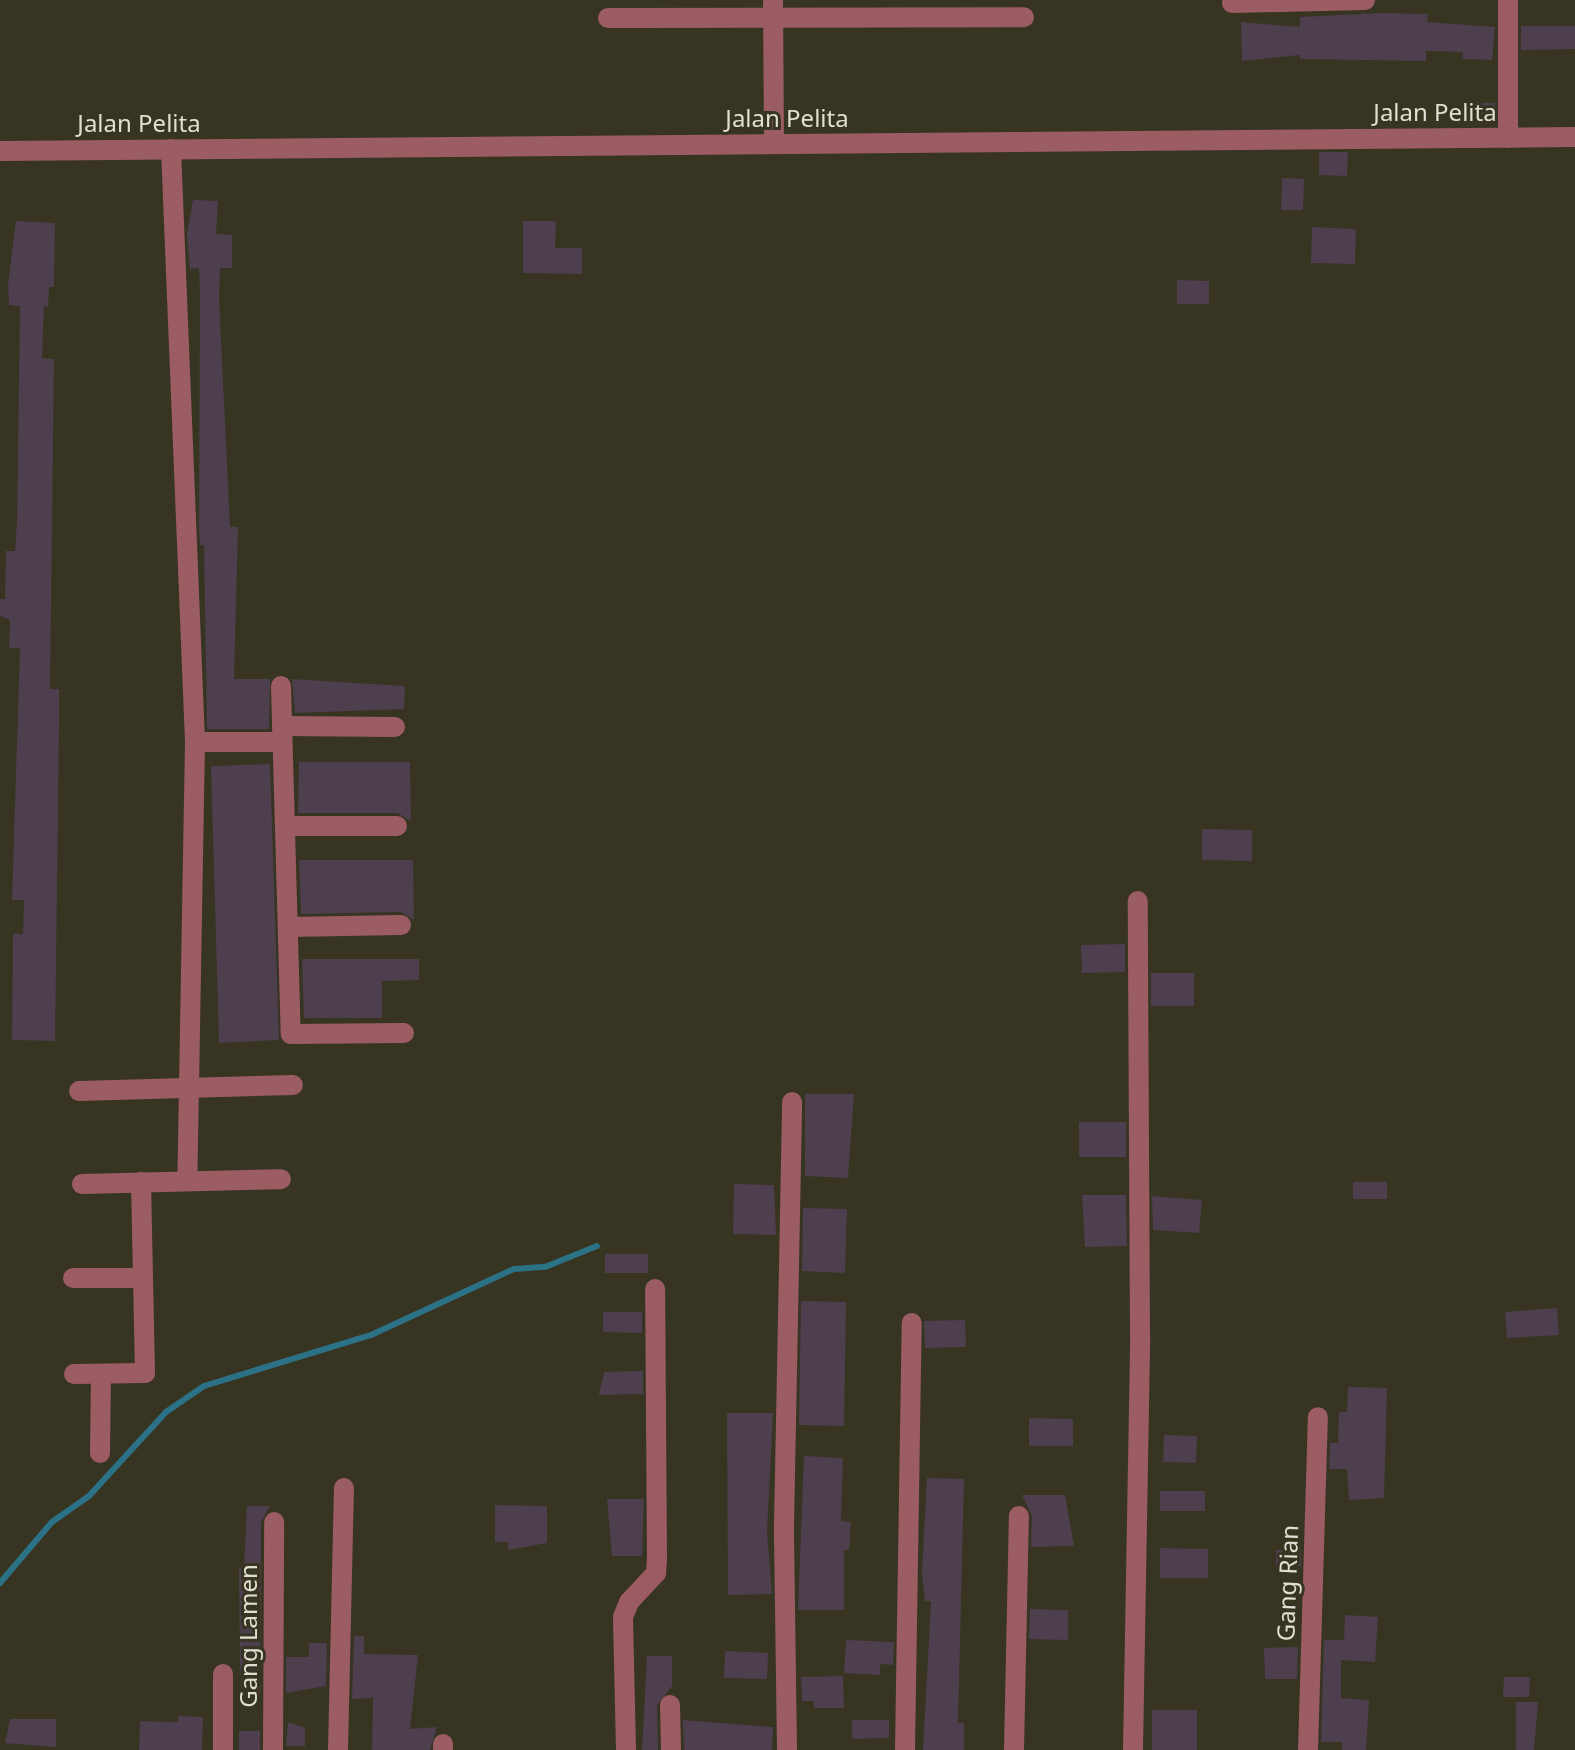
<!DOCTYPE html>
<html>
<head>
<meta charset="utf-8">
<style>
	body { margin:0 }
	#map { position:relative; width:1575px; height:1750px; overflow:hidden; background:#373422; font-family:"Noto Sans",sans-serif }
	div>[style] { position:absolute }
	.stream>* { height:6px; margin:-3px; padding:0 3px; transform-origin:3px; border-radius:3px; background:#2c7287 }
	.building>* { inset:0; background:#4d3f4d }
	.minor>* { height:20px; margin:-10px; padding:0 10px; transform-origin:10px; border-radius:10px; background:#9c5c64 }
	span { translate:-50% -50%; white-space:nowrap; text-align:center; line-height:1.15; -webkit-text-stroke:6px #373422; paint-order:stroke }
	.street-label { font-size:24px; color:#e0ded3 }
</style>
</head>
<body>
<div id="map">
	<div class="stream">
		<i style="left:0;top:1583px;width:80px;rotate:-49.6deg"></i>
		<i style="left:52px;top:1522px;width:45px;rotate:-35.1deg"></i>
		<i style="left:89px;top:1496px;width:114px;rotate:-47.5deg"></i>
		<i style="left:166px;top:1412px;width:46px;rotate:-34.4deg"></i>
		<i style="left:204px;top:1386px;width:175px;rotate:-17deg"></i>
		<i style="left:371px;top:1335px;width:157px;rotate:-24.8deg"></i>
		<i style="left:514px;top:1269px;width:31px;rotate:-4deg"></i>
		<i style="left:545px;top:1267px;width:56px;rotate:-22deg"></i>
	</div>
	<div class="building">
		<i style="clip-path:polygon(1382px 13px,1428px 14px,1427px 22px,1495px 27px,1492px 60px,1462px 59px,1463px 52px,1426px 51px,1426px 61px,1300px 59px,1300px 55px,1242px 61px,1241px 22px,1300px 27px,1300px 17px)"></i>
		<i style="clip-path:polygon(1521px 26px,1575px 26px,1575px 49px,1521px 50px)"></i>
		<i style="clip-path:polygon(1461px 103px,1495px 103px,1495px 123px,1461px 123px)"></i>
		<i style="clip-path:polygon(1319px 152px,1348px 152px,1347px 176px,1319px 175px)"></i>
		<i style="clip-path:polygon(1282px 178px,1304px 179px,1303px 210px,1281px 210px)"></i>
		<i style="clip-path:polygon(193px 200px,218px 201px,216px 234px,232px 235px,232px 268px,220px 268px,219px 298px,230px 527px,238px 527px,234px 679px,270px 679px,269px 729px,207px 729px,204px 545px,200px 545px,199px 527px,200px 295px,199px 268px,190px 269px,187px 234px)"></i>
		<i style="clip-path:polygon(16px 221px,55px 223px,54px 287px,49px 287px,48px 307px,44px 306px,42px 358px,54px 359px,50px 689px,59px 689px,59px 726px,55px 1041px,12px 1040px,13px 934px,23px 934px,24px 900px,12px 900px,20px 648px,9px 648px,10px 620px,0 616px,0 599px,5px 599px,6px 551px,15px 551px,17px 523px,20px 306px,9px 305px,8px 285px)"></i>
		<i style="clip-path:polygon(523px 221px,556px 221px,555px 248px,582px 248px,582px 274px,523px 273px)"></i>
		<i style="clip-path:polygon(1312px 227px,1356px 229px,1355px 264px,1311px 263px)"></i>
		<i style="clip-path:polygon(1177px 280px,1209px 281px,1209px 304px,1177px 304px)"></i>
		<i style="clip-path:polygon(292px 679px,405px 686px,404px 709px,295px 713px)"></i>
		<i style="clip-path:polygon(410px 762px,411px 821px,397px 813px,298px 813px,299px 762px)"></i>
		<i style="clip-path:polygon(270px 764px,279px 1040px,219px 1043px,211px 766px)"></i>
		<i style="clip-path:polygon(1202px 829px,1252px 830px,1252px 861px,1202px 860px)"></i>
		<i style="clip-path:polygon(299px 860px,413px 860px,414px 920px,401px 912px,301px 914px)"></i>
		<i style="clip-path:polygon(1125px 944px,1125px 972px,1082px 973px,1081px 945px)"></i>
		<i style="clip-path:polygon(302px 959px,419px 959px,419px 980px,382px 981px,382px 1018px,304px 1018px)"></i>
		<i style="clip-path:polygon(1151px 973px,1194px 973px,1194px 1006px,1151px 1006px)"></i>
		<i style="clip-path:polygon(805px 1094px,854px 1094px,848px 1178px,805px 1176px)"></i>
		<i style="clip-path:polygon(1079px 1122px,1126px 1122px,1126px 1157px,1079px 1157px)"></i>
		<i style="clip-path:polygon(1353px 1182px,1387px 1182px,1387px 1199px,1353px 1199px)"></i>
		<i style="clip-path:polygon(734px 1184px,774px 1185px,776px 1235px,733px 1234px)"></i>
		<i style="clip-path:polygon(1082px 1195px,1126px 1195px,1127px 1246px,1085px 1247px)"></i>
		<i style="clip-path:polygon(1152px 1196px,1202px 1200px,1199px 1233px,1153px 1230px)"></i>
		<i style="clip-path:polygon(803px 1208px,847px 1209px,845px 1273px,802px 1271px)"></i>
		<i style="clip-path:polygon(605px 1254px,648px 1254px,648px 1273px,605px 1273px)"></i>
		<i style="clip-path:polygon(801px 1301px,846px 1302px,844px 1426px,799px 1425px)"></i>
		<i style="clip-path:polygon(1557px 1308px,1559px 1335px,1507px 1338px,1505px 1312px)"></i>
		<i style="clip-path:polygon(603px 1312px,642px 1312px,642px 1333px,603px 1332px)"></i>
		<i style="clip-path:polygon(965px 1320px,966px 1347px,925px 1348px,924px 1321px)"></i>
		<i style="clip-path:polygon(643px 1371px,643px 1394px,599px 1395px,604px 1372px)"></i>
		<i style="clip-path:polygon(1348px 1387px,1387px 1388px,1384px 1498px,1349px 1500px,1347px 1469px,1329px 1469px,1330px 1443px,1338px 1443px,1339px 1412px,1347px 1412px)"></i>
		<i style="clip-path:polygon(727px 1413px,773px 1413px,767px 1532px,772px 1594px,728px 1595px)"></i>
		<i style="clip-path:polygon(1029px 1418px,1073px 1419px,1073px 1446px,1029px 1446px)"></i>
		<i style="clip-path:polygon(1164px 1435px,1197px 1436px,1196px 1463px,1163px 1462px)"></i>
		<i style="clip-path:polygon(804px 1456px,843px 1458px,841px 1521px,851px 1522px,849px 1550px,844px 1550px,844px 1610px,798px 1610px)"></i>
		<i style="clip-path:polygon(927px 1478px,964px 1479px,958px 1723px,964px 1723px,964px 1750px,923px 1750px,931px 1601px,925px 1601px,922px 1573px)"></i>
		<i style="clip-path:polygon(1160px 1491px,1205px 1491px,1205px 1511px,1160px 1511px)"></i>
		<i style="clip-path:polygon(1022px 1495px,1065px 1495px,1074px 1546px,1031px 1547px,1032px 1516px)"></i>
		<i style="clip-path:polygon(607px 1499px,644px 1499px,642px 1556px,612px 1556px)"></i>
		<i style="clip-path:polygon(495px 1505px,547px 1506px,547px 1543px,508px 1550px,508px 1542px,495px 1542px)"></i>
		<i style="clip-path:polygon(247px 1506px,270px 1506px,261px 1522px,260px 1693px,242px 1693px,240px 1663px,239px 1568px,244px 1568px)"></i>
		<i style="clip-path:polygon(1160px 1548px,1208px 1549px,1208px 1578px,1160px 1578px)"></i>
		<i style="clip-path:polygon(1276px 1550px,1301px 1550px,1301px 1566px,1276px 1566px)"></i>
		<i style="clip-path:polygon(1030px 1609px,1068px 1610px,1068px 1640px,1029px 1639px)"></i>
		<i style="clip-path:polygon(1345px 1615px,1378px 1617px,1375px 1662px,1341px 1660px,1341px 1698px,1369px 1700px,1366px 1750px,1342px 1750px,1342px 1742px,1321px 1742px,1324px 1640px,1344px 1640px)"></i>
		<i style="clip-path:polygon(354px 1636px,364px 1636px,364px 1654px,418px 1655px,410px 1729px,437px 1727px,430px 1750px,372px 1750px,373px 1698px,352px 1699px)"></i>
		<i style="clip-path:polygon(846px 1640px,894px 1642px,893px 1665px,880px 1664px,880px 1675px,844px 1673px)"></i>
		<i style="clip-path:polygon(309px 1643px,327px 1643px,326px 1686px,286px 1693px,286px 1657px,309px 1657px)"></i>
		<i style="clip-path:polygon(1298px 1647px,1297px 1679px,1265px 1679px,1264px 1648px)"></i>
		<i style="clip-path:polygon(725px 1651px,768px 1653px,767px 1679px,724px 1678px)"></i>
		<i style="clip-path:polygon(647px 1656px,672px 1656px,672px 1686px,657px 1705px,658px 1750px,642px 1750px)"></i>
		<i style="clip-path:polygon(843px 1676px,844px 1708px,814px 1708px,814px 1701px,802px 1701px,801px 1677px)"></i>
		<i style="clip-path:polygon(1504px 1677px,1530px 1677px,1529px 1697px,1503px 1697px)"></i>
		<i style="clip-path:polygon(1516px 1702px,1538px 1702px,1534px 1750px,1516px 1750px)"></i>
		<i style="clip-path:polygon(1152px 1710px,1197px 1710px,1197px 1750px,1152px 1750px)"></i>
		<i style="clip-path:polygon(178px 1716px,203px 1717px,202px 1750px,139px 1750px,140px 1721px,178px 1722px)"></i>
		<i style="clip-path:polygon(10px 1719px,56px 1719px,56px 1747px,5px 1743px)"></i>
		<i style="clip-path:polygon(683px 1720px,773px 1727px,772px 1750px,684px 1750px)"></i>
		<i style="clip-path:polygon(852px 1720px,889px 1720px,889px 1738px,852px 1739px)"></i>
		<i style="clip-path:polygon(288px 1722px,305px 1728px,305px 1746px,286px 1746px)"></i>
		<i style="clip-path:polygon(239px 1731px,260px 1731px,260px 1750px,239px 1750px)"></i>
	</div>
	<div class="minor">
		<i style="left:773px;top:0;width:144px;rotate:89.6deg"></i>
		<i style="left:1508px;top:0;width:138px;rotate:90deg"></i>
		<i style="left:1232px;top:3px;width:133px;rotate:-1.3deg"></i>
		<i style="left:608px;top:18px;width:416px;rotate:-0.1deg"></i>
		<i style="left:171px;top:149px;width:593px;rotate:87.68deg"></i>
		<i style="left:195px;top:742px;width:439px;rotate:91deg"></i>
		<i style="left:0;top:151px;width:1575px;rotate:-0.51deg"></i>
		<i style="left:281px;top:686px;width:348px;rotate:88.4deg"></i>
		<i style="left:291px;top:1034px;width:113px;rotate:-0.5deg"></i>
		<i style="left:282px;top:726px;width:113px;rotate:0.5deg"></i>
		<i style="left:195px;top:742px;width:87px"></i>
		<i style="left:285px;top:826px;width:112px"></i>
		<i style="left:288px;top:927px;width:113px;rotate:-1deg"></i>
		<i style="left:79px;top:1091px;width:214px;rotate:-1.6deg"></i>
		<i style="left:82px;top:1184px;width:199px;rotate:-1.4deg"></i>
		<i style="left:73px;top:1278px;width:70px"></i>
		<i style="left:74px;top:1374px;width:71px;rotate:-0.8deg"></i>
		<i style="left:145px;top:1373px;width:191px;rotate:-91.2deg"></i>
		<i style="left:100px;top:1453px;width:79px;rotate:-89.3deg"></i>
		<i style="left:670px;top:1705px;width:45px;rotate:88.7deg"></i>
		<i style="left:223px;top:1750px;width:76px;rotate:-90deg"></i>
		<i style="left:273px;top:1750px;width:228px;rotate:-89.7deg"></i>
		<i style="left:338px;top:1750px;width:262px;rotate:-88.7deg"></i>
		<i style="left:443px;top:1750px;width:6px;rotate:-90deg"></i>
		<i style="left:626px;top:1750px;width:133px;rotate:-91.3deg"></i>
		<i style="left:623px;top:1617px;width:16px;rotate:-68deg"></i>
		<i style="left:629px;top:1602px;width:40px;rotate:-47deg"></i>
		<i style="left:656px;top:1573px;width:15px;rotate:-86deg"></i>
		<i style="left:657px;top:1558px;width:269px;rotate:-90.4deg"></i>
		<i style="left:787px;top:1750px;width:224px;rotate:-90.8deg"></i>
		<i style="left:784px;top:1526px;width:424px;rotate:-88.9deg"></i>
		<i style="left:905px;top:1750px;width:427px;rotate:-89.1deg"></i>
		<i style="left:1014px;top:1750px;width:234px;rotate:-88.8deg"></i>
		<i style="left:1133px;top:1750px;width:414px;rotate:-89deg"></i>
		<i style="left:1140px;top:1336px;width:435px;rotate:-90.3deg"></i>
		<i style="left:1308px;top:1750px;width:333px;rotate:-88.3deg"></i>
	</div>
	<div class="street-label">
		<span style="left:1435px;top:112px">Jalan Pelita</span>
		<span style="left:787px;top:118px">Jalan Pelita</span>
		<span style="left:139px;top:123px">Jalan Pelita</span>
		<span style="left:1287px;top:1583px;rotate:-88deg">Gang Rian</span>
		<span style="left:248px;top:1636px;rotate:-90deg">Gang Lamen</span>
	</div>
</div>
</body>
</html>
